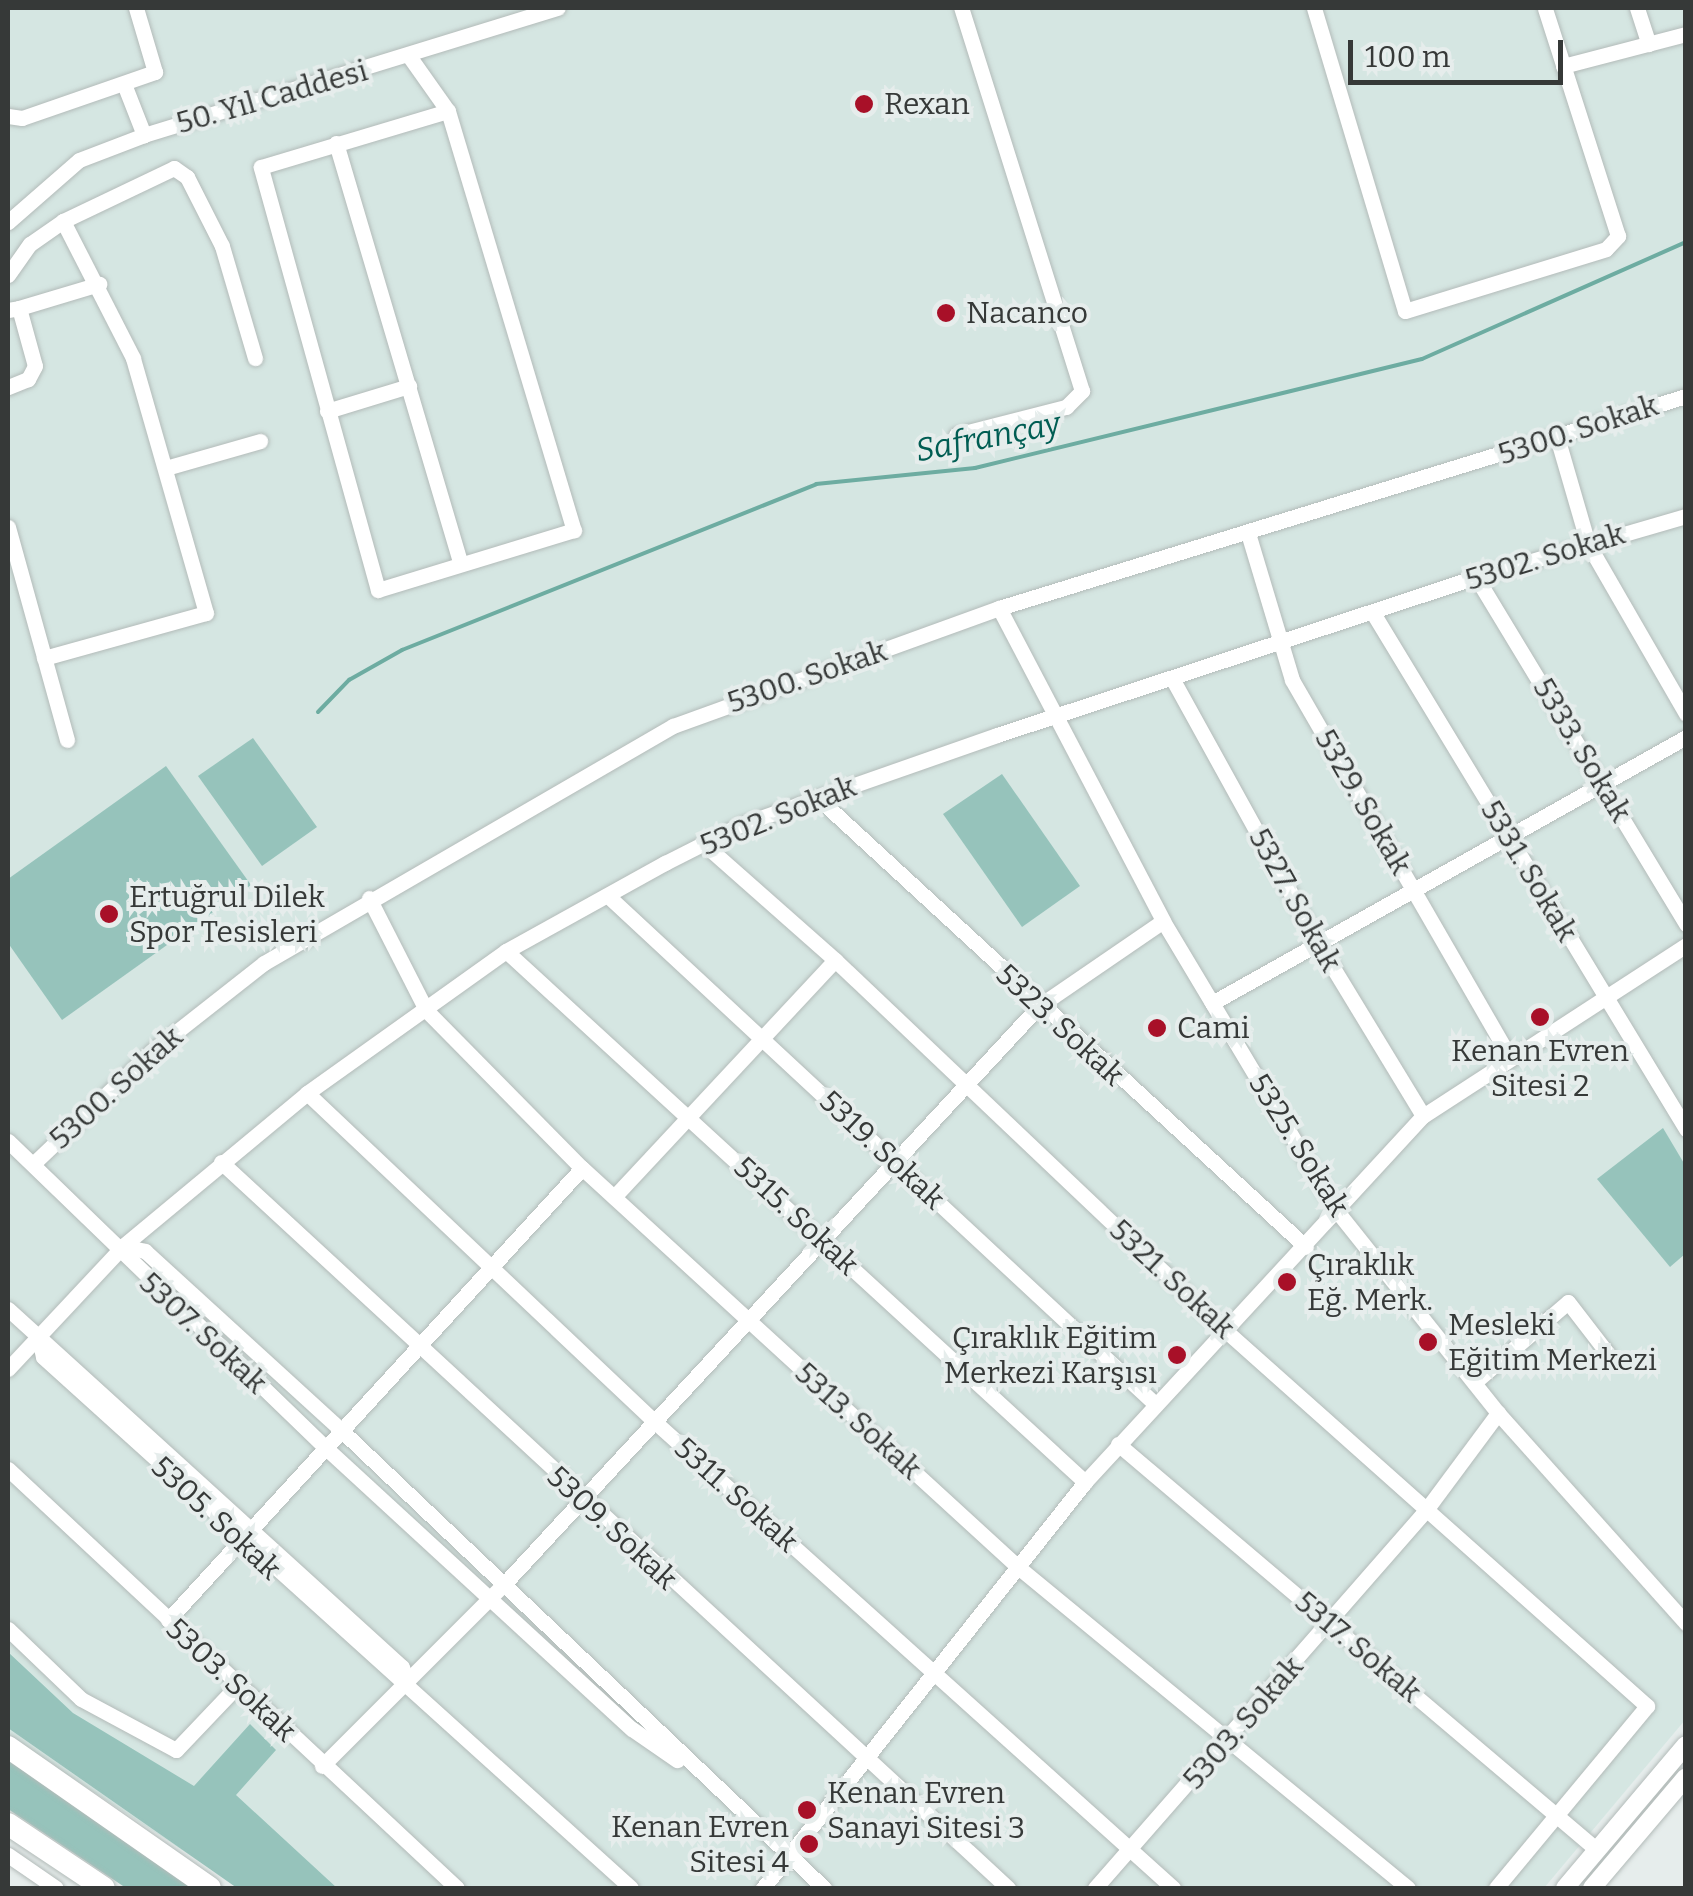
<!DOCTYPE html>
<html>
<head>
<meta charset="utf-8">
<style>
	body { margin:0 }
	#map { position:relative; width:1693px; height:1896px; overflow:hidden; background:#e6edec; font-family:Bitter,serif }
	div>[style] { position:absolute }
	.built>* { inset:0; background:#d5e6e2 }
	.green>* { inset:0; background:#96c3bb }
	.stream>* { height:4px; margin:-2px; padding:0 2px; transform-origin:2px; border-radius:2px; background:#6daca1 }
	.roads { filter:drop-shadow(0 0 2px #b3bbb9) drop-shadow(0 0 2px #b3bbb9) }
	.minor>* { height:15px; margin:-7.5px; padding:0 7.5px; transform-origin:7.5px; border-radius:7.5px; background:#fff }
	.major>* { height:18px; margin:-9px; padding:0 9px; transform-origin:9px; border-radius:9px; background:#fff }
	.highway>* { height:22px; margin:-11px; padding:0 11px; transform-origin:11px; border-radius:11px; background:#fff }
	.dots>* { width:28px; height:28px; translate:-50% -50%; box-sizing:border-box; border:5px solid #e6edec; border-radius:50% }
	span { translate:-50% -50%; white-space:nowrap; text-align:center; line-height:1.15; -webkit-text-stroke:8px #e6edec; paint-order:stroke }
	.street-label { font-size:30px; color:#363938 }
	.poi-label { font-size:30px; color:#363938 }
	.left { translate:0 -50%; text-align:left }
	.right { translate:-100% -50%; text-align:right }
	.water-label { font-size:32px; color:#005d53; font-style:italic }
	.frame { position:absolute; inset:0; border:10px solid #363938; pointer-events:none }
	.scale { position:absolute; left:1348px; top:40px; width:215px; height:45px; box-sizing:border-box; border:5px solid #363938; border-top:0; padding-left:12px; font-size:30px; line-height:35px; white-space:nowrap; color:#363938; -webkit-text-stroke:8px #e6edec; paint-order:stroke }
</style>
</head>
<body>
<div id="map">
	<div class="built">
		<i style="clip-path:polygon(8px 8px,1685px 8px,1685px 1720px,1544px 1888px,240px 1888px,8px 1736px)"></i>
	</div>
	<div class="green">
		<i style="clip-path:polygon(253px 738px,317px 827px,262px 866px,198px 776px)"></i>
		<i style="clip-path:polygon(166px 766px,251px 885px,62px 1020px,8px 943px,8px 879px)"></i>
		<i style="clip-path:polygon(1002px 774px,1080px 886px,1022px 927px,943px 814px)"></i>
		<i style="clip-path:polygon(1663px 1128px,1685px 1165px,1685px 1254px,1670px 1267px,1597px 1179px)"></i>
		<i style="clip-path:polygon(8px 1652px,73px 1713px,194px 1786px,250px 1724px,276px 1750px,236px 1795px,337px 1888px,237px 1888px,8px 1728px)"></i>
		<i style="clip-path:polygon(8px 1761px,82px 1807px,191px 1888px,126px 1888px,8px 1809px)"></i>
	</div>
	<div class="stream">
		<i style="left:318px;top:712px;width:45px;rotate:-45.9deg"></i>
		<i style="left:349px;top:680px;width:61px;rotate:-29.5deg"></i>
		<i style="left:402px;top:650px;width:446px;rotate:-21.8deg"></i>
		<i style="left:816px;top:484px;width:160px;rotate:-5.7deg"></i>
		<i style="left:975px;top:468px;width:460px;rotate:-13.7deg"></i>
		<i style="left:1422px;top:359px;width:289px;rotate:-23.9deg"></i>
	</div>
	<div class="roads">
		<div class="minor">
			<i style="left:1314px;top:8px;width:316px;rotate:73.3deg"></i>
			<i style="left:1405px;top:311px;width:210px;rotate:-17.1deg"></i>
			<i style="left:1606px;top:249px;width:18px;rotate:-47deg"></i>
			<i style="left:1618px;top:236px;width:239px;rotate:-107.8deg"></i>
			<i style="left:1637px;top:8px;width:38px;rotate:72deg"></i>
			<i style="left:409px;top:56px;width:67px;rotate:54.7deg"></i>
			<i style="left:448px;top:111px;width:438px;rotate:73.3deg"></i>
			<i style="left:574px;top:530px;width:205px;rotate:163deg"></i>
			<i style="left:378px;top:590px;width:439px;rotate:-105.5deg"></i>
			<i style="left:261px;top:167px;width:195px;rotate:-16.7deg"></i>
			<i style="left:1563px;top:66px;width:127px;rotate:-14.6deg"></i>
			<i style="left:124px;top:84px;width:55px;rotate:68.6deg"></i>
			<i style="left:8px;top:116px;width:14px;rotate:8deg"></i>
			<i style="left:22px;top:118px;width:141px;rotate:-19.1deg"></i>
			<i style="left:155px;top:72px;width:67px;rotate:-106.5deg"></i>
			<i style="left:336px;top:143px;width:439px;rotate:73.5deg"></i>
			<i style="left:8px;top:222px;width:94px;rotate:-41.1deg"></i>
			<i style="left:79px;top:160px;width:70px;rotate:-21deg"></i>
			<i style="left:144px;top:135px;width:433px;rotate:-17.1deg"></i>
			<i style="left:8px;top:275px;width:38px;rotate:-55deg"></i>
			<i style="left:30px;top:244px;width:40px;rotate:-34.9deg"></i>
			<i style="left:63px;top:221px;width:123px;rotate:-25.5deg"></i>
			<i style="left:174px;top:168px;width:16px;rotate:35deg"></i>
			<i style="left:187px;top:177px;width:77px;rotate:63.1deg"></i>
			<i style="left:222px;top:246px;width:117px;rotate:73.6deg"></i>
			<i style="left:19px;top:308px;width:84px;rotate:-16.7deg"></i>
			<i style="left:8px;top:310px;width:11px;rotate:-10deg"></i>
			<i style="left:19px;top:308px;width:60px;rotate:74.6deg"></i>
			<i style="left:35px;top:366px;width:15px;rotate:118deg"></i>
			<i style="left:28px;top:379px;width:22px;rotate:158deg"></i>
			<i style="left:327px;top:411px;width:86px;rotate:-17deg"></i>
			<i style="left:956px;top:435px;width:114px;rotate:-14.3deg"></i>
			<i style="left:1066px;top:407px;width:23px;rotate:-45deg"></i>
			<i style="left:1082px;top:391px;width:402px;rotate:-107.5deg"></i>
			<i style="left:1557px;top:437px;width:111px;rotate:73.8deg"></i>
			<i style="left:1588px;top:544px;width:196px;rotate:60deg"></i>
			<i style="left:166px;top:468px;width:98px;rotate:-16deg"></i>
			<i style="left:8px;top:527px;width:221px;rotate:74.5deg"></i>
			<i style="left:1248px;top:533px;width:153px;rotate:73.3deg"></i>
			<i style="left:1292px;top:680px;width:436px;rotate:60deg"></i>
			<i style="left:1476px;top:577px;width:406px;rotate:58.8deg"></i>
			<i style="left:999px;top:608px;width:353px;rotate:62.3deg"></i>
			<i style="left:1163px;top:921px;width:337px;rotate:59.1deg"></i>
			<i style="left:1336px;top:1210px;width:260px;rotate:51.4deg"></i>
			<i style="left:1498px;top:1413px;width:282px;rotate:48.2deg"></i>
			<i style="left:1373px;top:613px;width:604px;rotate:58.76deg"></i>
			<i style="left:44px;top:658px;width:168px;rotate:-15.5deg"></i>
			<i style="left:206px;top:613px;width:265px;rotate:-106deg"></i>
			<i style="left:133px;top:358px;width:154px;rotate:-117.1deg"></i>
			<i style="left:1173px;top:680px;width:300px;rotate:61.1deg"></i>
			<i style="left:1318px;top:943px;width:202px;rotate:58.7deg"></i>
			<i style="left:818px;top:798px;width:663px;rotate:42.62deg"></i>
			<i style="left:704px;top:844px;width:175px;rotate:41.5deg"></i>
			<i style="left:835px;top:960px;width:539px;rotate:43.5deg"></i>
			<i style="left:1226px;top:1331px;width:564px;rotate:41.69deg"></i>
			<i style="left:1647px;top:1706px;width:236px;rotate:129.7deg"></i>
			<i style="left:608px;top:896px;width:747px;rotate:42.88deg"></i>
			<i style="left:369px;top:898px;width:126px;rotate:63deg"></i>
			<i style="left:426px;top:1010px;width:222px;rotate:45.4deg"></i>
			<i style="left:582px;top:1168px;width:591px;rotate:42.46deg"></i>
			<i style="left:1018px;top:1567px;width:505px;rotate:39.46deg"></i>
			<i style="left:506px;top:951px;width:786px;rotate:42.52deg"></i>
			<i style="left:1212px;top:1003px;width:544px;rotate:-29.3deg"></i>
			<i style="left:307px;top:1093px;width:479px;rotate:43.4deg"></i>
			<i style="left:655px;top:1422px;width:697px;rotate:41.97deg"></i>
			<i style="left:8px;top:1141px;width:442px;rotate:44deg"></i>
			<i style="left:326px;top:1448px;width:415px;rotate:42.6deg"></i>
			<i style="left:632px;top:1729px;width:55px;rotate:34.6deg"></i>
			<i style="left:221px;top:1162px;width:1071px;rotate:42.69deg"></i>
			<i style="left:33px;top:1164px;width:164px;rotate:-43.5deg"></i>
			<i style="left:152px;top:1051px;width:142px;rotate:-38.2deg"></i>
			<i style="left:264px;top:963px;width:473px;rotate:-30.1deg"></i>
			<i style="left:673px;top:726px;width:347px;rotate:-19.9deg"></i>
			<i style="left:999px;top:608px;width:719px;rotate:-17.15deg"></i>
			<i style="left:614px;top:1197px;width:324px;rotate:-47deg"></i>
			<i style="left:123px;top:1246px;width:23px;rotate:13deg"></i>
			<i style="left:145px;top:1251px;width:265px;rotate:42.4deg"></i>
			<i style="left:341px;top:1430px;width:666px;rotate:43.48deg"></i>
			<i style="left:8px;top:1309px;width:532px;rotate:42.26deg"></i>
			<i style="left:402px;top:1667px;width:19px;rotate:72deg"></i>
			<i style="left:39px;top:1338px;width:19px;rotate:78deg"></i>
			<i style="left:43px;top:1357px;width:792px;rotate:42.08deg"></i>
			<i style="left:8px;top:1369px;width:168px;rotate:-46.9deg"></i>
			<i style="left:123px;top:1246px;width:239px;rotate:-39.7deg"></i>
			<i style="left:307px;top:1093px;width:244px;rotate:-35.5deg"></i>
			<i style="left:506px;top:951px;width:182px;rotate:-29deg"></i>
			<i style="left:665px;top:863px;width:84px;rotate:-26.9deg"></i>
			<i style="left:740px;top:825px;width:272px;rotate:-19.3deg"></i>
			<i style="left:997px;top:735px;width:504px;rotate:-18.26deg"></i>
			<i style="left:1476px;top:577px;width:219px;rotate:-16.2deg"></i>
			<i style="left:1476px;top:1381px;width:121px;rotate:-40.7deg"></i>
			<i style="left:1568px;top:1302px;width:66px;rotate:52.4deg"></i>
			<i style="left:1118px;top:1444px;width:628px;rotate:40.28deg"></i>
			<i style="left:8px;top:1469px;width:614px;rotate:43.02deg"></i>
			<i style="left:168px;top:1620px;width:613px;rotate:-47.51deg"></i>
			<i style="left:8px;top:1629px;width:101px;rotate:43.8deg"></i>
			<i style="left:81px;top:1699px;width:108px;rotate:28.2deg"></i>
			<i style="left:176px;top:1750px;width:88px;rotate:-46.4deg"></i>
			<i style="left:322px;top:1766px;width:259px;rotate:-45deg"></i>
			<i style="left:505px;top:1583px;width:786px;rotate:-47.22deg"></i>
			<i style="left:1039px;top:1006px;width:150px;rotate:-34.4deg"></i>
			<i style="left:8px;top:1855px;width:58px;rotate:34.5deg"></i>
			<i style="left:763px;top:1888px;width:518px;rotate:-51.58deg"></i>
			<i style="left:1085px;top:1482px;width:498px;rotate:-47.3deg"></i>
			<i style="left:1423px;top:1116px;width:314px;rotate:-33deg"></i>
			<i style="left:1095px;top:1888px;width:502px;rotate:-48.79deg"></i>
			<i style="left:1426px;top:1510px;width:121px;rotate:-53.4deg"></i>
		</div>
		<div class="major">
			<i style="left:1565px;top:1888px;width:187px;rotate:-49.8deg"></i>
			<i style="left:1592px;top:1888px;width:145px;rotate:-49.7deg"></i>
		</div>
		<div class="highway">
			<i style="left:8px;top:1747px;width:246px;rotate:34.9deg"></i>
			<i style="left:8px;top:1824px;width:115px;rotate:33.7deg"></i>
		</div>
	</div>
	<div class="dots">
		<i style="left:864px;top:104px;background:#a81028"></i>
		<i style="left:946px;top:313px;background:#a81028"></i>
		<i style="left:109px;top:914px;background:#a81028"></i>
		<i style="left:1540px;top:1017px;background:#a81028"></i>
		<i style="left:1157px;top:1028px;background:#a81028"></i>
		<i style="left:1287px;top:1282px;background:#a81028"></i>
		<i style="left:1428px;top:1342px;background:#a81028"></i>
		<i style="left:1177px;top:1355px;background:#a81028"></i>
		<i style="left:807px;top:1810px;background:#a81028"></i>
		<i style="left:809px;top:1844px;background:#a81028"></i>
	</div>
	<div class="street-label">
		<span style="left:272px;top:97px;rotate:-16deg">50. Yıl Caddesi</span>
		<span style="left:1578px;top:430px;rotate:-18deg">5300. Sokak</span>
		<span style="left:1545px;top:557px;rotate:-17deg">5302. Sokak</span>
		<span style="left:807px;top:677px;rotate:-19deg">5300. Sokak</span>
		<span style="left:1582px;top:750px;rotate:59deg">5333. Sokak</span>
		<span style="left:1363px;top:802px;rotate:60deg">5329. Sokak</span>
		<span style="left:778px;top:816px;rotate:-22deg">5302. Sokak</span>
		<span style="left:1529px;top:871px;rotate:59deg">5331. Sokak</span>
		<span style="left:1295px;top:900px;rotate:61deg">5327. Sokak</span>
		<span style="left:1060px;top:1025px;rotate:43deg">5323. Sokak</span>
		<span style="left:116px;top:1088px;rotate:-42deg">5300. Sokak</span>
		<span style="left:1299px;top:1145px;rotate:58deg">5325. Sokak</span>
		<span style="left:882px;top:1150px;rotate:43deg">5319. Sokak</span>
		<span style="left:796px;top:1216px;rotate:43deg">5315. Sokak</span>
		<span style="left:1172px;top:1279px;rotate:43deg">5321. Sokak</span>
		<span style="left:203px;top:1333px;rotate:43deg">5307. Sokak</span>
		<span style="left:858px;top:1421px;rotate:42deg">5313. Sokak</span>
		<span style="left:736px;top:1495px;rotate:42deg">5311. Sokak</span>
		<span style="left:216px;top:1518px;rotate:43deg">5305. Sokak</span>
		<span style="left:612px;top:1528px;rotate:43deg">5309. Sokak</span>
		<span style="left:1358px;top:1647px;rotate:40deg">5317. Sokak</span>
		<span style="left:231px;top:1680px;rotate:43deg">5303. Sokak</span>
		<span style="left:1243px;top:1723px;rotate:-49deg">5303. Sokak</span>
	</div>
	<div class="poi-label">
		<span class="left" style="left:884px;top:104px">Rexan</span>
		<span class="left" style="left:966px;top:313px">Nacanco</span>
		<span class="left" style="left:129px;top:914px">Ertuğrul Dilek<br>Spor Tesisleri</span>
		<span class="left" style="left:1177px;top:1028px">Cami</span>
		<span style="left:1540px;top:1068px">Kenan Evren<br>Sitesi 2</span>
		<span class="left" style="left:1307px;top:1282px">Çıraklık<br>Eğ. Merk.</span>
		<span class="left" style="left:1448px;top:1342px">Mesleki<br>Eğitim Merkezi</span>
		<span class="right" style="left:1157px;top:1355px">Çıraklık Eğitim<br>Merkezi Karşısı</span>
		<span class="left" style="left:827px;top:1810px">Kenan Evren<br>Sanayi Sitesi 3</span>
		<span class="right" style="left:789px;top:1844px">Kenan Evren<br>Sitesi 4</span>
	</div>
	<div class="water-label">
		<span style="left:988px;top:437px;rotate:-11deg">Safrançay</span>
	</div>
	<div class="frame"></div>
	<div class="scale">100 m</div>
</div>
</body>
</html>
